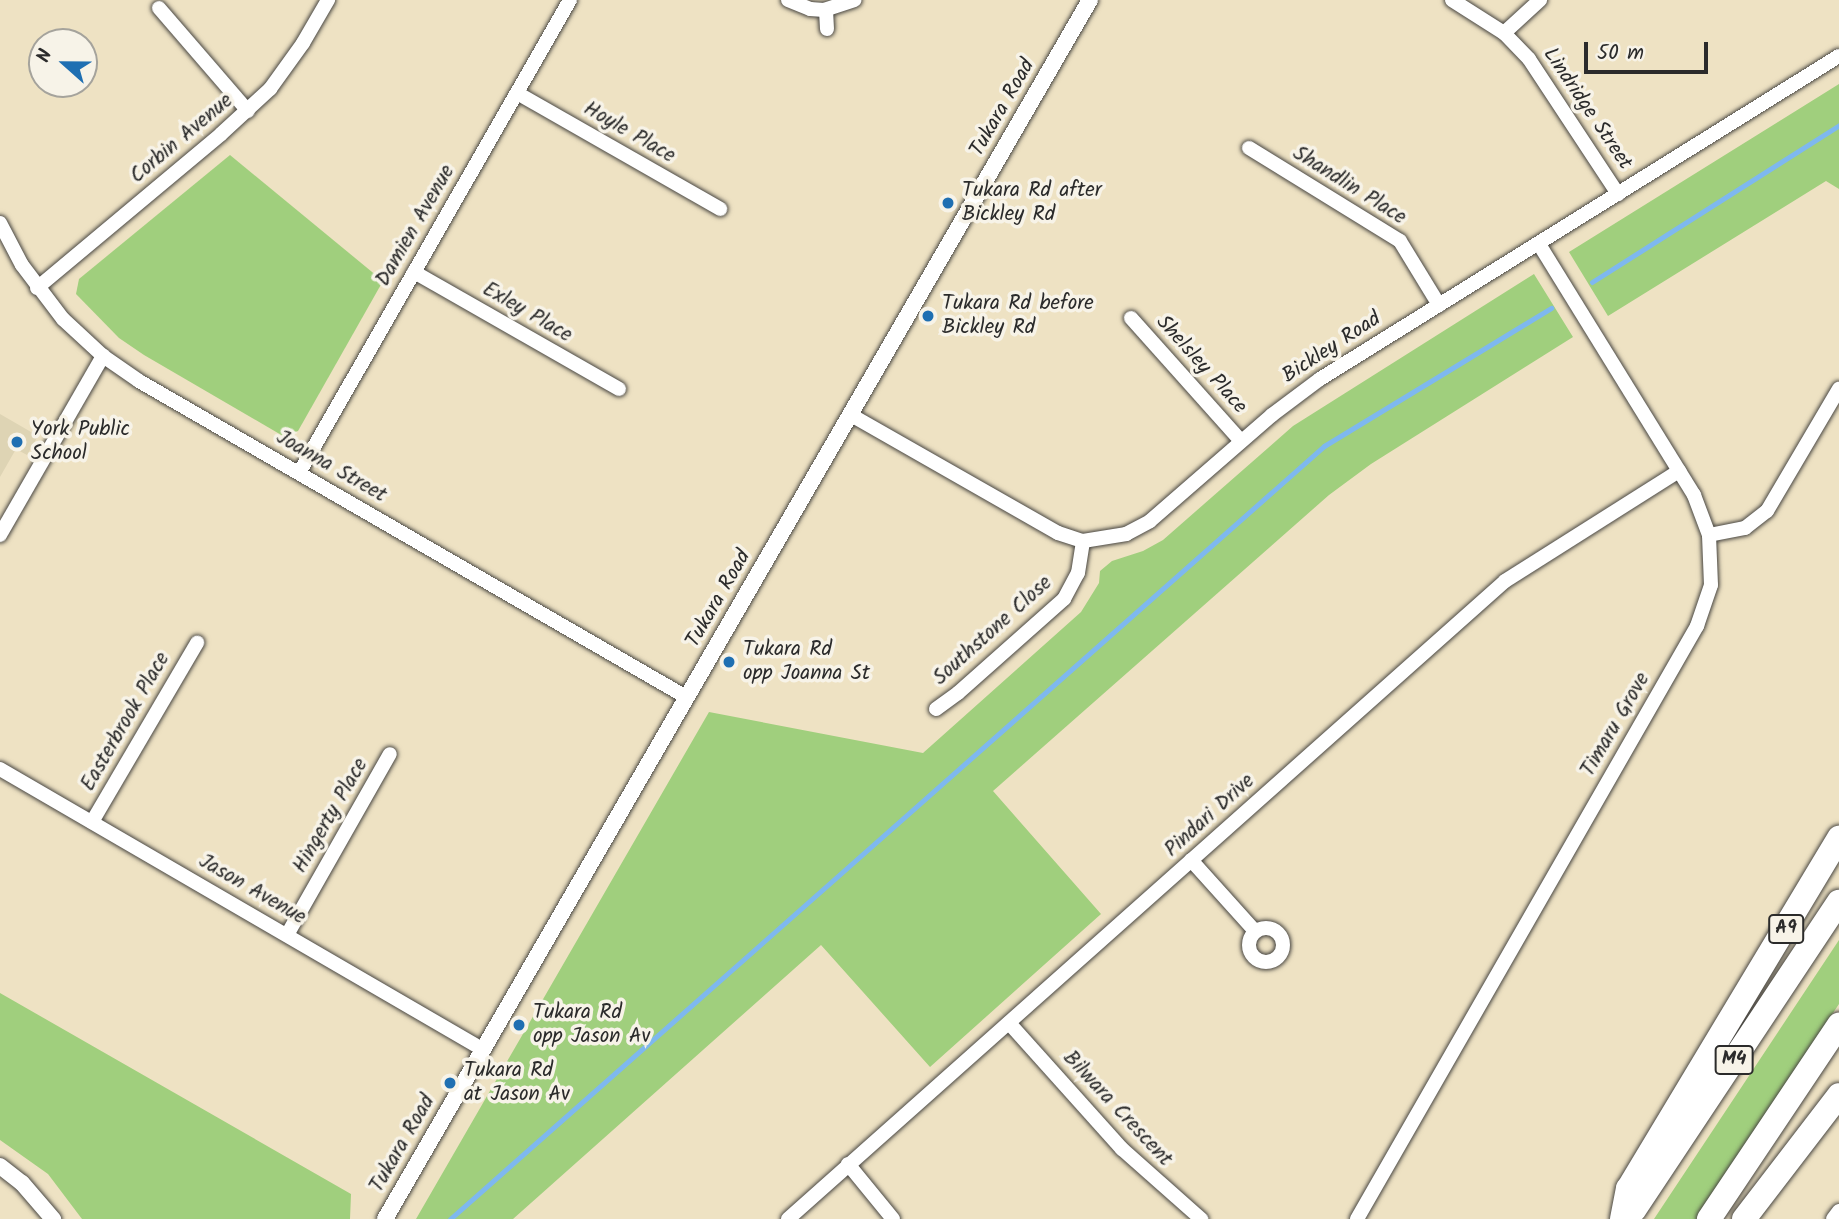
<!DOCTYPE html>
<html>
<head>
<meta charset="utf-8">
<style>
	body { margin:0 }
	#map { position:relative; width:1839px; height:1219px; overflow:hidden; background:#eee2c3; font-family:Kalam,sans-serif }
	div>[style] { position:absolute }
	.built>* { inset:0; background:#ded4b4 }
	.green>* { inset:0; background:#a0cf7d }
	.stream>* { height:5px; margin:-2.5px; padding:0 2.5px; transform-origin:2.5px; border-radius:2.5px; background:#7eb8ef }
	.roads { filter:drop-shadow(0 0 2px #484642) drop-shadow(0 0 2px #484642) }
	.minor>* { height:14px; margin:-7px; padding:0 7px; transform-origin:7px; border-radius:7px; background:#fff }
	.minor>.ring { margin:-7px; padding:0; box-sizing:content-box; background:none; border:14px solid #fff; border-radius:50% }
	.tertiary>* { height:16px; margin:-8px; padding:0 8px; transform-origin:8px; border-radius:8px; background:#fff }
	.motorway>* { height:24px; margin:-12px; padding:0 12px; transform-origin:12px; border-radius:12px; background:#fff }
	.dots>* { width:19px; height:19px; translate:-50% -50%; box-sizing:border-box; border:4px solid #f7f3e8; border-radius:50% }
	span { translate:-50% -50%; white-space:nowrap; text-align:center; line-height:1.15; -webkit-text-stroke:7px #f7f3e8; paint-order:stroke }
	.shield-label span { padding:2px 5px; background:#f7f3e8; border:2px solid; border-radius:5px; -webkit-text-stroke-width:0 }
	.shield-label { font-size:19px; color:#2b2b2b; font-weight:700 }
	.street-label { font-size:21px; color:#2b2b2b }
	.poi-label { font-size:21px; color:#2b2b2b }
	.left { translate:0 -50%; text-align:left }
	.north { position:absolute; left:28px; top:28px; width:70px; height:70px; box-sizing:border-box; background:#f7f3e8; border:2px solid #a5a39c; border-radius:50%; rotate:291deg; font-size:19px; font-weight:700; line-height:28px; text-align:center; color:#2b2b2b }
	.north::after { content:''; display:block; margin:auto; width:24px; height:32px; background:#1f6fb2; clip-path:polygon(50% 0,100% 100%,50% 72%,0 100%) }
	.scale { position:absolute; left:1584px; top:42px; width:124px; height:32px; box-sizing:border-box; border:4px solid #2b2b2b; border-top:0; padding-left:9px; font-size:21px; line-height:24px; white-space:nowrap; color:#2b2b2b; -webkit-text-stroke:5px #f7f3e8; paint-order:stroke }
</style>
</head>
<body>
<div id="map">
	<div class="built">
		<i style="clip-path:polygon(0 414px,38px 436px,27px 455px,16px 449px,0 477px)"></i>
	</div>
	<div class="green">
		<i style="clip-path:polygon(1839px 84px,1839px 189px,1826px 181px,1608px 316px,1569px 252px)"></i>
		<i style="clip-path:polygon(230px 155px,383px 281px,298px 431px,283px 436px,144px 355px,119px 338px,76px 294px,79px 279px)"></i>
		<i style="clip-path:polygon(1534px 274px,1573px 337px,1371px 464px,1329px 495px,993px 791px,1101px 914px,930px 1067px,821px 945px,513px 1219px,416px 1219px,709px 712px,923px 753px,1081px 612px,1099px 583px,1100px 571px,1112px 561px,1143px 551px,1163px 540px,1293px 426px)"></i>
		<i style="clip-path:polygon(1839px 940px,1839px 1004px,1761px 1121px,1696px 1219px,1654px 1219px)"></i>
		<i style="clip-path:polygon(0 993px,351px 1194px,350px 1219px,82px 1219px,48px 1174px,0 1140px)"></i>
	</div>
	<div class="stream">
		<i style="left:1592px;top:282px;width:293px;rotate:-32.4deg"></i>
		<i style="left:450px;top:1219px;width:1167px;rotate:-41.49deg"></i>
		<i style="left:1324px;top:446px;width:266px;rotate:-31.3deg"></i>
	</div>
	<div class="roads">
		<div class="minor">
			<i style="left:788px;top:0;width:24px;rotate:22deg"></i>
			<i style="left:810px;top:9px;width:14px;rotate:4deg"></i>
			<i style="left:824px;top:10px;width:32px;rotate:-18deg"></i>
			<i style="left:1452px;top:0;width:62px;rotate:32.4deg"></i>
			<i style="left:1504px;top:33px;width:36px;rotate:46deg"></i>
			<i style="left:1529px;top:59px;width:162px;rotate:56.6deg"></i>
			<i style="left:159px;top:8px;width:136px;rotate:49.2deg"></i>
			<i style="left:826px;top:10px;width:19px;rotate:87deg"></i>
			<i style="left:1504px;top:33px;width:49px;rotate:-42.5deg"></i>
			<i style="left:517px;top:93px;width:234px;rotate:29.7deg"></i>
			<i style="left:1249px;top:148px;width:177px;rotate:31.6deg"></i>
			<i style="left:1400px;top:241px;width:75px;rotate:58.6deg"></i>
			<i style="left:0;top:223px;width:47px;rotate:62.4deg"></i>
			<i style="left:22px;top:265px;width:68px;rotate:52.8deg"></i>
			<i style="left:63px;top:319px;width:54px;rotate:42.8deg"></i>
			<i style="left:103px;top:356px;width:44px;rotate:34.8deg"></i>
			<i style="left:139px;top:381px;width:632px;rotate:30.01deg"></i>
			<i style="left:414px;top:272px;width:236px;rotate:29.7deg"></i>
			<i style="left:37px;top:288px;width:240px;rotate:-39.9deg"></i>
			<i style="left:221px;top:134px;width:67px;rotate:-42.6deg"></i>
			<i style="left:270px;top:89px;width:57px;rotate:-54.3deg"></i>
			<i style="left:303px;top:43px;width:50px;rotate:-59.8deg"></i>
			<i style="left:1131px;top:318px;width:165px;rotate:48.2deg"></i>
			<i style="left:851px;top:415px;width:238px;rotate:29.7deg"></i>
			<i style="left:1058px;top:533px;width:26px;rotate:18deg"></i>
			<i style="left:1083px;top:541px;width:44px;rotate:-9.2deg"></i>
			<i style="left:1126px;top:534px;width:27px;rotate:-28deg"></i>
			<i style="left:1150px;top:521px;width:162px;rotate:-41deg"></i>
			<i style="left:1272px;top:415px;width:60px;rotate:-36.9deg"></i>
			<i style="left:1320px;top:379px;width:611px;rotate:-31.9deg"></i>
			<i style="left:299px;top:473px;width:545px;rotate:-60.19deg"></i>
			<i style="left:0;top:535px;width:207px;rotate:-60.1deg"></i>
			<i style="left:1709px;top:535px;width:37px;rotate:-11deg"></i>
			<i style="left:1745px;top:528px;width:28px;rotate:-38deg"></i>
			<i style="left:1767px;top:511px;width:142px;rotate:-59.5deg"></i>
			<i style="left:936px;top:709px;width:27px;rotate:-36deg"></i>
			<i style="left:958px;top:693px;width:142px;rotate:-41.6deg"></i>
			<i style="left:1064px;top:599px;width:30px;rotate:-62deg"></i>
			<i style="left:1078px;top:573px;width:32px;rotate:-81deg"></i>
			<i style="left:0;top:769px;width:557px;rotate:30.15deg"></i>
			<i style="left:92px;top:822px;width:208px;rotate:-59.6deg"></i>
			<i style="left:1191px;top:860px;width:96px;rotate:48deg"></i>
			<i class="ring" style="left:1249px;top:928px;width:20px;height:20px"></i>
			<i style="left:287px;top:935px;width:208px;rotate:-60.4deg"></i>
			<i style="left:1009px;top:1023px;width:169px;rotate:48.1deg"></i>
			<i style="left:1122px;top:1149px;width:106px;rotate:41.5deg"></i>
			<i style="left:848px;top:1164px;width:71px;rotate:50.7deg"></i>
			<i style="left:788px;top:1219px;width:960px;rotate:-41.66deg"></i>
			<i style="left:1505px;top:581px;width:206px;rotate:-32.3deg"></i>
			<i style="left:1357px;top:1219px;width:684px;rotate:-60.17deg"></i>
			<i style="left:1697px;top:626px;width:43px;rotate:-71.1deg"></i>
			<i style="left:1711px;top:585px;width:50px;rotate:-92.3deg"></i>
			<i style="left:1709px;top:535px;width:43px;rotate:-110.6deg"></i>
			<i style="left:1694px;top:495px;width:295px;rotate:-121.7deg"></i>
			<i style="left:1833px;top:1219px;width:10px;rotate:-53deg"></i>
		</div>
		<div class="tertiary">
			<i style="left:0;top:1166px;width:28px;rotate:38deg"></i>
			<i style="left:22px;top:1183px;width:48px;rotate:49.3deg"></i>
			<i style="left:385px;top:1219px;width:1408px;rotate:-59.96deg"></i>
		</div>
		<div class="motorway">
			<i style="left:1634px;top:1210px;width:370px;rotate:-56.4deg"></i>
			<i style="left:1622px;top:1219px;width:31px;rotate:-79deg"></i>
			<i style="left:1628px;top:1189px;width:410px;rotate:-59deg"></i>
			<i style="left:1709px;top:1219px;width:234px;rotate:-56.2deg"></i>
			<i style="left:1744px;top:1219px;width:156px;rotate:-52.5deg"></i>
		</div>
	</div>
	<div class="dots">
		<i style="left:948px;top:203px;background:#1f6fb2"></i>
		<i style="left:928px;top:316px;background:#1f6fb2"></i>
		<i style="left:17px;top:442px;background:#1f6fb2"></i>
		<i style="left:729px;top:662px;background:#1f6fb2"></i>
		<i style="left:519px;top:1025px;background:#1f6fb2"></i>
		<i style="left:450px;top:1083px;background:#1f6fb2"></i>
	</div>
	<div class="shield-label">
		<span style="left:1786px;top:929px">A9</span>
		<span style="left:1734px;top:1060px">M4</span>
	</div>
	<div class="street-label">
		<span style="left:1003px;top:108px;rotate:-60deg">Tukara Road</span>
		<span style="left:1587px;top:109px;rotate:56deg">Lindridge Street</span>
		<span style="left:629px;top:133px;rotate:30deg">Hoyle Place</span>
		<span style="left:182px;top:139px;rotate:-40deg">Corbin Avenue</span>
		<span style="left:1349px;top:186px;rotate:32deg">Shandlin Place</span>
		<span style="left:416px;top:226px;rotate:-60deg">Damien Avenue</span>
		<span style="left:527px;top:313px;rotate:30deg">Exley Place</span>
		<span style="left:1332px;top:348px;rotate:-33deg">Bickley Road</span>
		<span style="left:1201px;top:365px;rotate:48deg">Shelsley Place</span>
		<span style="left:331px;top:467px;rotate:30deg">Joanna Street</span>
		<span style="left:719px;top:599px;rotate:-60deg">Tukara Road</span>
		<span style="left:993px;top:631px;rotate:-42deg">Southstone Close</span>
		<span style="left:126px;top:722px;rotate:-60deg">Easterbrook Place</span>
		<span style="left:1616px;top:725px;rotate:-60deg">Timaru Grove</span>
		<span style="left:331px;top:816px;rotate:-60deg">Hingerty Place</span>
		<span style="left:1210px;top:816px;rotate:-42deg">Pindari Drive</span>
		<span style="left:252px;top:890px;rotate:30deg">Jason Avenue</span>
		<span style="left:1117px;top:1109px;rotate:47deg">Bilwara Crescent</span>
		<span style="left:403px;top:1144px;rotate:-60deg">Tukara Road</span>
	</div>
	<div class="poi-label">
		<span class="left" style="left:962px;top:203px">Tukara Rd after<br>Bickley Rd</span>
		<span class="left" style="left:942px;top:316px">Tukara Rd before<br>Bickley Rd</span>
		<span class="left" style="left:31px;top:442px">York Public<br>School</span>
		<span class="left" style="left:743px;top:662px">Tukara Rd<br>opp Joanna St</span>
		<span class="left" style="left:533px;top:1025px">Tukara Rd<br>opp Jason Av</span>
		<span class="left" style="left:464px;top:1083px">Tukara Rd<br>at Jason Av</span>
	</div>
	<div class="north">N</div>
	<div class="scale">50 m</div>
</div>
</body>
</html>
